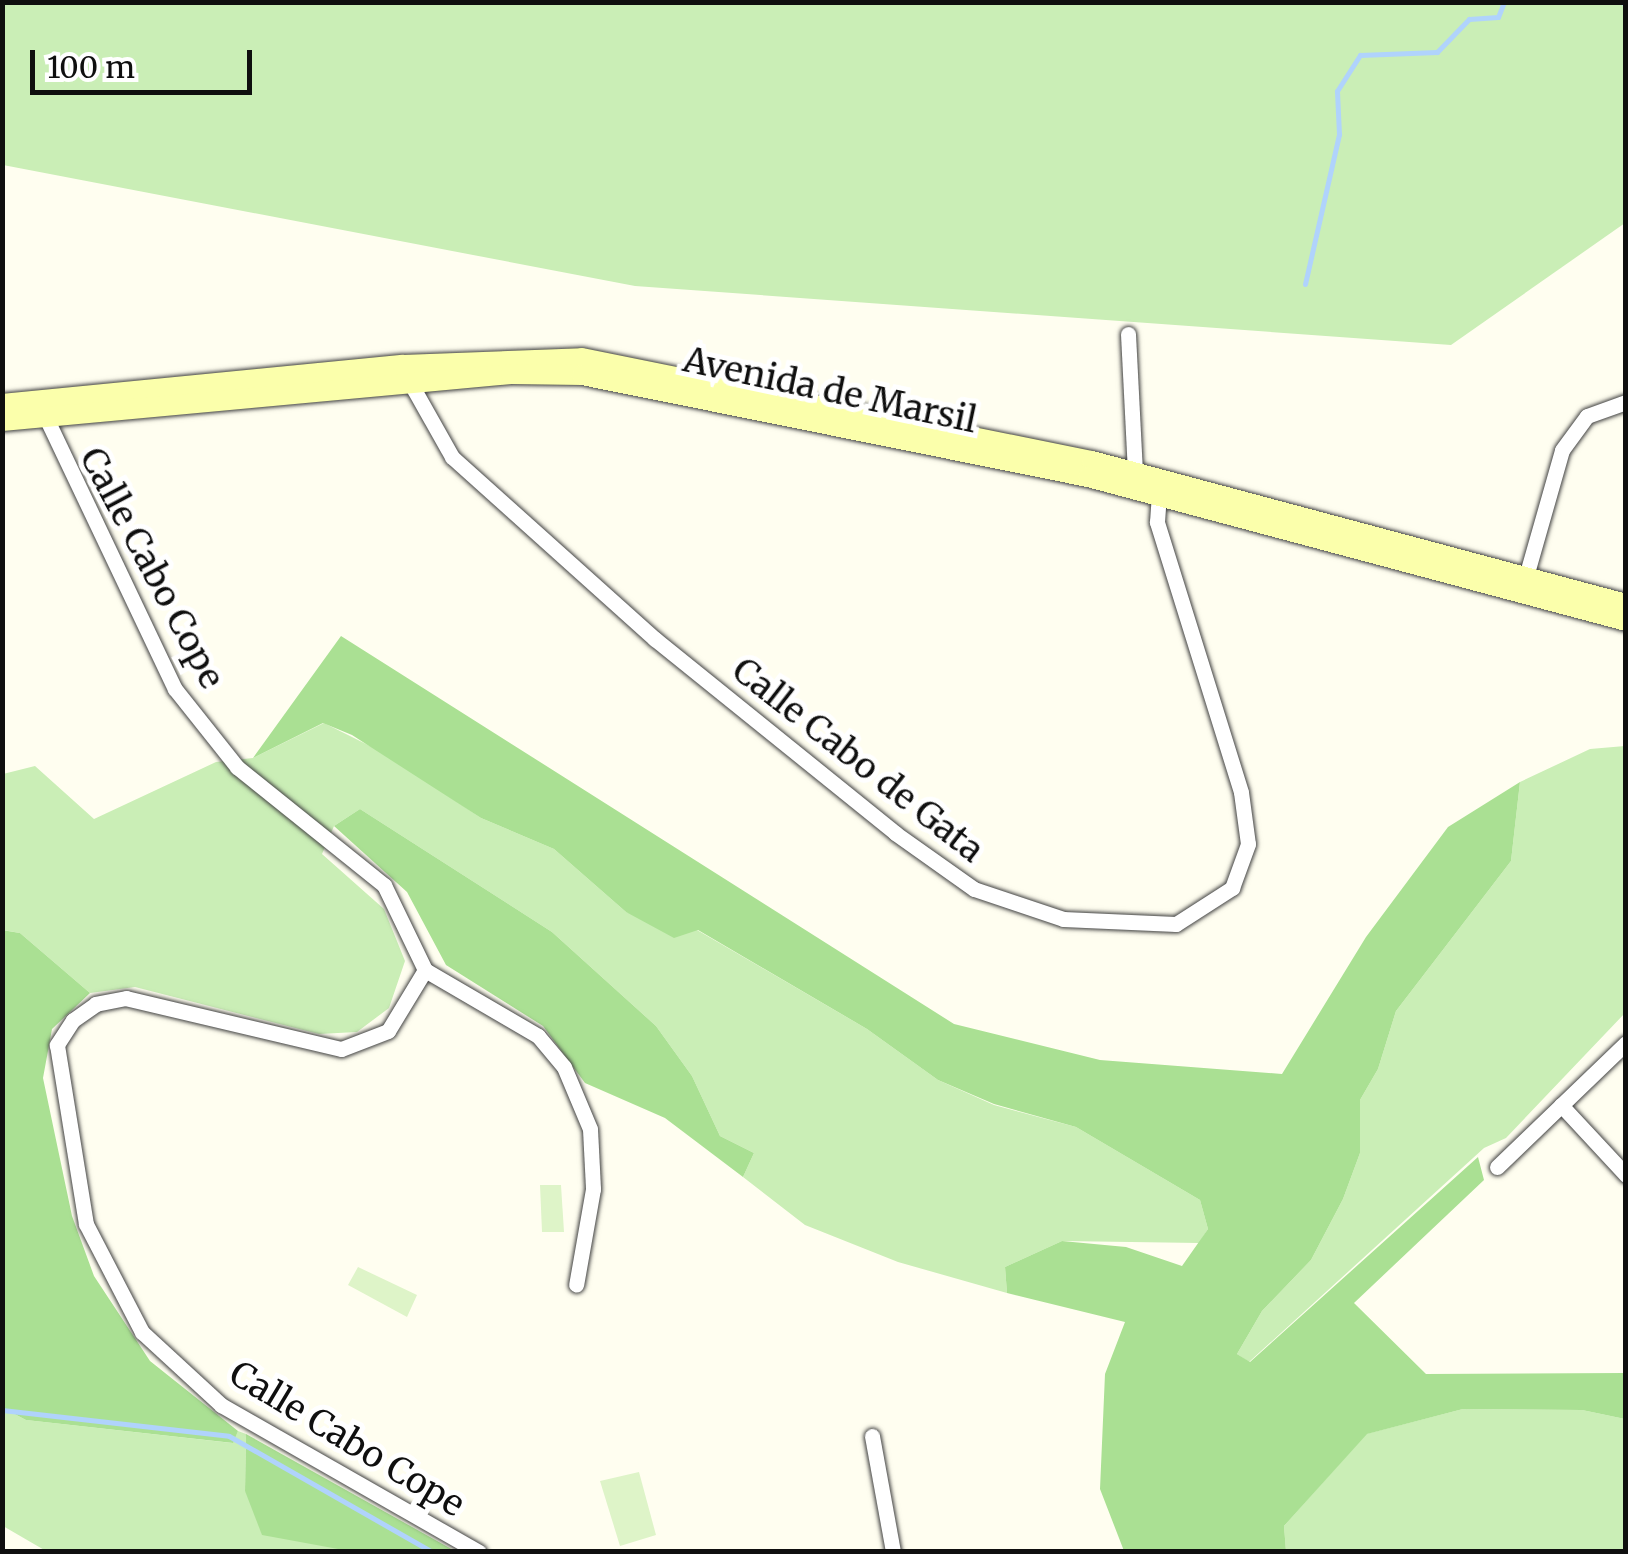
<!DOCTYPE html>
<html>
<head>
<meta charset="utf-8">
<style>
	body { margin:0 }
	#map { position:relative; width:1628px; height:1554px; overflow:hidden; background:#fffef0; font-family:Merriweather,serif }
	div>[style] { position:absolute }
	.green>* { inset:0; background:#caeeb6 }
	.forest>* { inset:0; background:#aae093 }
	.pitch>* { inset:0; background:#def4c8 }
	.stream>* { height:5px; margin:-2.5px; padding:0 2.5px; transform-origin:2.5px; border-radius:2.5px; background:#b0d3fc }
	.roads { filter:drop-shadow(0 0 2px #424242) drop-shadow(0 0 2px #424242) }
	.street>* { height:15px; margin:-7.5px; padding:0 7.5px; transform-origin:7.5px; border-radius:7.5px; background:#fff }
	.secondary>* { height:20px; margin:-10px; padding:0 10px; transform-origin:10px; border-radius:10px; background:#fbffab }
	span { translate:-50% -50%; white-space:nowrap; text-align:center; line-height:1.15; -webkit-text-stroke:10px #fff; paint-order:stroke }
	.street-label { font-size:35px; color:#0f0f0f }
	.frame { position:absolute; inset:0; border:5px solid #0f0f0f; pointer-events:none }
	.scale { position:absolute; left:30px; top:50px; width:222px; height:45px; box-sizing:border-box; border:5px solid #0f0f0f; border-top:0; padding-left:12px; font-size:30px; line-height:35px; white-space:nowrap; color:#0f0f0f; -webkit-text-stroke:8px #fff; paint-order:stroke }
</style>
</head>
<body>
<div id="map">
	<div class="green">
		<i style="clip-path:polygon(2px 3px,1625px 3px,1625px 223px,1451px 345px,635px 286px,3px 165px)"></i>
		<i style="clip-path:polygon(324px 723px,384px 753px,481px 818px,554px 849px,626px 912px,697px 930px,867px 1029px,938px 1080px,994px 1105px,1076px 1127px,1200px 1200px,1208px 1229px,1199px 1243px,1062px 1241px,1005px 1267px,1007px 1293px,898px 1262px,805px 1225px,743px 1177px,754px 1153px,720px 1136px,692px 1076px,656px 1026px,552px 932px,360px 809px,334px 826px,322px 854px,384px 909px,405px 961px,389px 1008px,357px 1032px,319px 1034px,135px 987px,90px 993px,20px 933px,3px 930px,3px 774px,35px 766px,94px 819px,216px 762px,253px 758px)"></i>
		<i style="clip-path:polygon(1625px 746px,1625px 1013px,1506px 1138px,1484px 1148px,1249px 1362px,1237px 1354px,1262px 1311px,1311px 1260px,1343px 1199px,1360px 1153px,1360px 1100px,1378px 1069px,1396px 1011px,1511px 861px,1520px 782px,1590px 749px)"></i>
		<i style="clip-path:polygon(3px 1408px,26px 1420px,232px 1443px,238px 1431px,246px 1434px,245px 1491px,349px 1551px,46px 1551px,3px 1526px)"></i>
		<i style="clip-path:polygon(1463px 1409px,1582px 1410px,1625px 1419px,1625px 1551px,1286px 1551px,1284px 1526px,1366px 1434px)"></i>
	</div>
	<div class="forest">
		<i style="clip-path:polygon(341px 636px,954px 1024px,1100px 1060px,1282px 1074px,1366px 937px,1448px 827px,1520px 782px,1511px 861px,1396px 1011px,1378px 1069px,1360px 1100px,1360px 1153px,1343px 1199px,1311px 1260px,1262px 1311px,1237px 1354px,1250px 1362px,1478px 1157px,1484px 1180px,1354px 1303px,1426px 1374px,1625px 1373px,1625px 1419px,1582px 1410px,1463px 1409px,1367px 1434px,1284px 1526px,1286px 1551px,1124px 1551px,1100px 1489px,1105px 1374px,1125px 1322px,1007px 1293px,1005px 1267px,1062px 1241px,1126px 1247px,1182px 1266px,1208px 1229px,1200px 1200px,1076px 1127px,994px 1104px,938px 1080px,867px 1029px,698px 930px,674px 938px,626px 912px,554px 849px,481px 818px,352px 735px,323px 723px,253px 758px)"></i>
		<i style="clip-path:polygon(360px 809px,552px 932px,656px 1026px,692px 1076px,720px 1136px,754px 1153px,743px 1177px,665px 1118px,585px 1083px,543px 1026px,446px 965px,407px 892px,334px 826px)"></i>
		<i style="clip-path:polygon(2px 930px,20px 933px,90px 993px,52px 1029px,43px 1078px,72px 1216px,94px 1276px,150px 1361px,238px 1431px,233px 1443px,26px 1420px,3px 1408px)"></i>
		<i style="clip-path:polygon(246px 1434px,455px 1551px,349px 1551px,262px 1535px,245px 1491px)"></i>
	</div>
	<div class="pitch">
		<i style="clip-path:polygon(540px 1185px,561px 1185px,564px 1232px,542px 1232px)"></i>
		<i style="clip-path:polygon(358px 1267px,417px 1295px,407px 1317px,348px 1285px)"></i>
		<i style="clip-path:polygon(639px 1472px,656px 1535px,620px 1546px,600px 1481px)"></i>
	</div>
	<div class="stream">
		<i style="left:1622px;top:2px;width:5px;rotate:37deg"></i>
		<i style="left:1305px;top:284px;width:154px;rotate:-77.2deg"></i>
		<i style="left:1339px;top:134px;width:43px;rotate:-92.7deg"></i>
		<i style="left:1337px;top:91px;width:43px;rotate:-57.4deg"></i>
		<i style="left:1360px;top:55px;width:77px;rotate:-2.2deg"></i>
		<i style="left:1437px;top:52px;width:46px;rotate:-45.9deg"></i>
		<i style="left:1469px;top:19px;width:29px;rotate:-4deg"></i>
		<i style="left:1498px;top:17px;width:16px;rotate:-68deg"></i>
		<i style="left:2px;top:1410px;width:228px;rotate:6.5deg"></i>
		<i style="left:229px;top:1436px;width:234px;rotate:29.7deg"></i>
	</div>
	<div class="roads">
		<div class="street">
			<i style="left:1128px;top:334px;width:138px;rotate:87.1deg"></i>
			<i style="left:407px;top:377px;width:92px;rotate:60.6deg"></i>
			<i style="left:452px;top:457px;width:273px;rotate:41.9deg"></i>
			<i style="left:655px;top:639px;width:309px;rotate:38.9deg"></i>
			<i style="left:895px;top:833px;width:97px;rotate:35.3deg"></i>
			<i style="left:974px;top:889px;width:94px;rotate:18.6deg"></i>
			<i style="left:1063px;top:919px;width:113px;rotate:2.5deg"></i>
			<i style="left:1176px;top:924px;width:67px;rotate:-32.7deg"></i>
			<i style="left:1232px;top:888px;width:47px;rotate:-70deg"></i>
			<i style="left:1248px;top:844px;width:52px;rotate:-97.7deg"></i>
			<i style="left:1241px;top:792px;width:283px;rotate:-107.3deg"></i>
			<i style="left:1157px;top:522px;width:26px;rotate:-86deg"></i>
			<i style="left:41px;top:407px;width:312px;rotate:64.6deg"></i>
			<i style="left:175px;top:689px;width:100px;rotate:51.5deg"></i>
			<i style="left:237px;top:767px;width:189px;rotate:38.8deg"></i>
			<i style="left:384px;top:885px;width:94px;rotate:64.2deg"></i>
			<i style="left:425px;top:970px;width:71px;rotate:121.2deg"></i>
			<i style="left:388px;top:1031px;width:50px;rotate:159deg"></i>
			<i style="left:341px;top:1049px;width:221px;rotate:-166.7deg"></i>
			<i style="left:126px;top:998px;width:31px;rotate:169deg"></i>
			<i style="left:96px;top:1004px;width:28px;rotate:145deg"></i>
			<i style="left:73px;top:1020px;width:30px;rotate:123deg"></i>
			<i style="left:57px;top:1045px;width:181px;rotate:80.8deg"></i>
			<i style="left:86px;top:1224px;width:122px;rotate:62.6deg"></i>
			<i style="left:142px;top:1332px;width:108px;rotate:42.7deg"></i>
			<i style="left:221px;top:1405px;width:297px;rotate:29.7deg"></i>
			<i style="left:1523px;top:587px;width:142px;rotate:-74.1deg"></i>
			<i style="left:1562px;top:450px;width:42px;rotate:-53.7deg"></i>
			<i style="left:1587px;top:416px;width:41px;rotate:-19.7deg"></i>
			<i style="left:425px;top:970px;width:131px;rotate:30.3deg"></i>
			<i style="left:538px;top:1036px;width:40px;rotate:50deg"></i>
			<i style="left:564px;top:1067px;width:67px;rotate:67.2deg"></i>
			<i style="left:590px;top:1129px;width:60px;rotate:87.1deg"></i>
			<i style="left:593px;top:1189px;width:97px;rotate:100deg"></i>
			<i style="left:1561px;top:1105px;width:96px;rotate:47.1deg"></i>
			<i style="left:1497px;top:1167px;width:179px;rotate:-43.9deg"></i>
			<i style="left:872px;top:1436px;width:118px;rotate:79.7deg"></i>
		</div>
		<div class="secondary">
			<i style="left:2px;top:404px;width:403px;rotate:-5.6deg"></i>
			<i style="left:403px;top:365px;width:179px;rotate:-2.2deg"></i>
			<i style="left:582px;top:358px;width:520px;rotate:11.42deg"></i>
			<i style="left:1092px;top:461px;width:553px;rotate:14.99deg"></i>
			<i style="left:2px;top:421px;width:511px;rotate:-5.28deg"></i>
			<i style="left:511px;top:374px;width:71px;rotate:0.8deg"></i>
			<i style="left:582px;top:375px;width:516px;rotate:11.4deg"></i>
			<i style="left:1088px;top:477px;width:557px;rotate:14.98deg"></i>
		</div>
	</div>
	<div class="street-label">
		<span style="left:830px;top:390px;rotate:12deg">Avenida de Marsil</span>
		<span style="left:152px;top:568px;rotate:62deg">Calle Cabo Cope</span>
		<span style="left:858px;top:760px;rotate:38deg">Calle Cabo de Gata</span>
		<span style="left:347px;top:1439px;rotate:31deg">Calle Cabo Cope</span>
	</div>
	<div class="frame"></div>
	<div class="scale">100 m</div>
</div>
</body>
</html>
